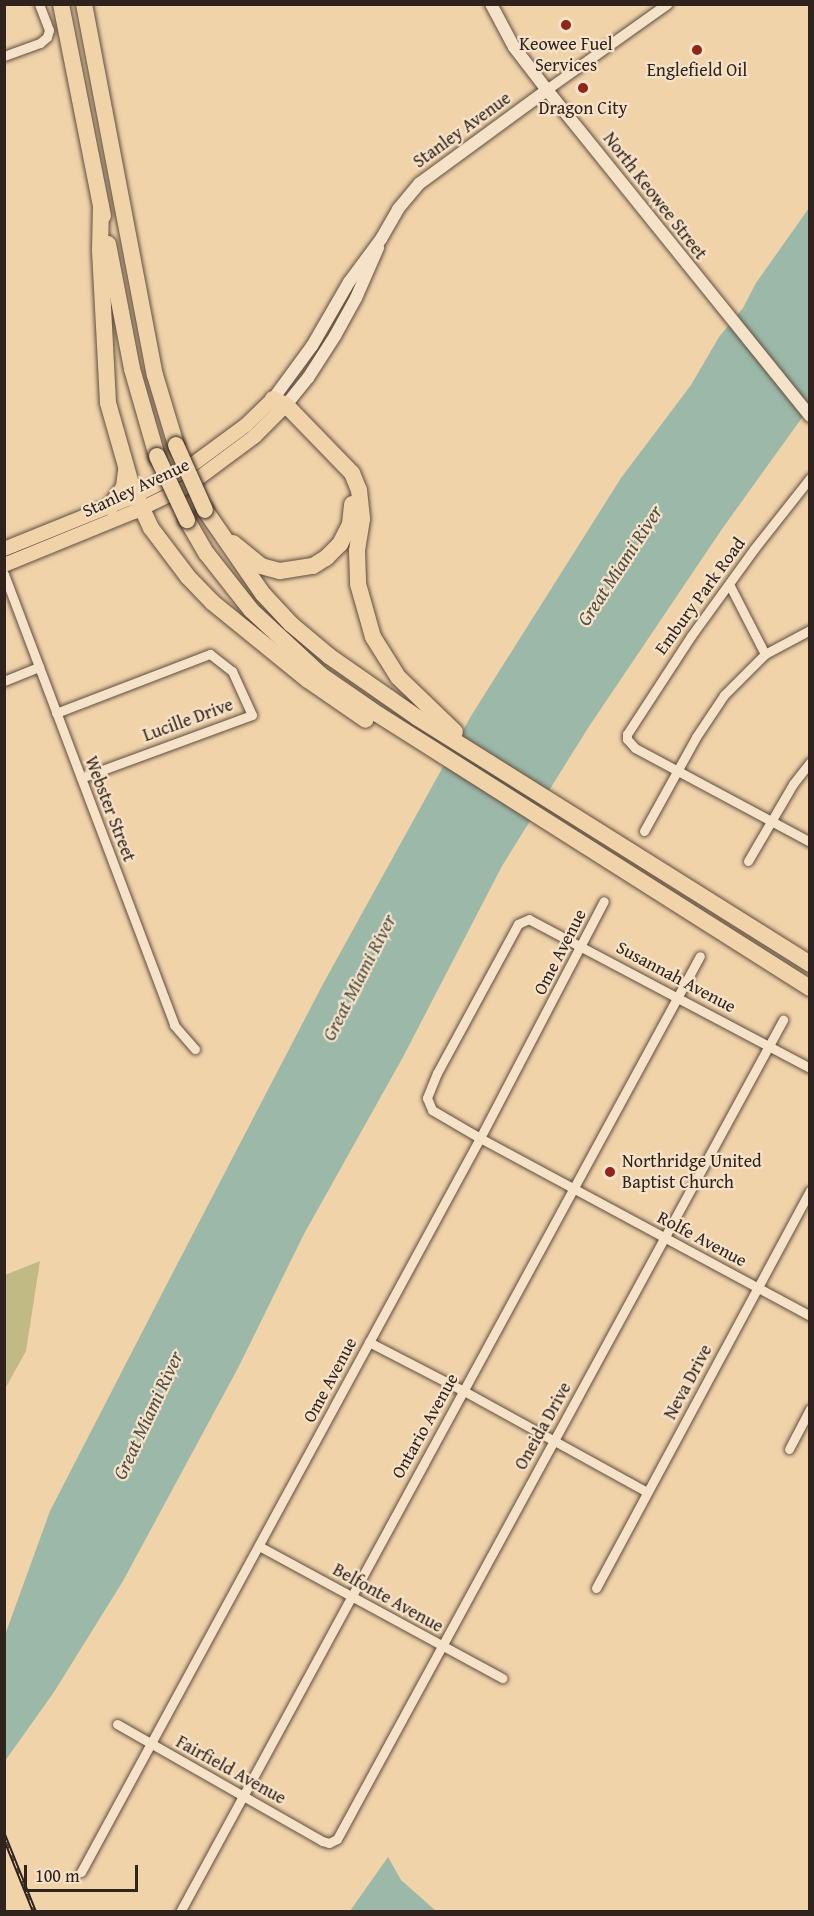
<!DOCTYPE html>
<html>
<head>
<meta charset="utf-8">
<style>
	body { margin:0 }
	#map { position:relative; width:814px; height:1916px; overflow:hidden; background:#f1d3aa; font-family:"Gentium Book Plus",serif }
	div>[style] { position:absolute }
	.green>* { inset:0; background:#c1ba84 }
	.water>* { inset:0; background:#9bb8a9 }
	.roads { filter:drop-shadow(0 0 2px #604e40) drop-shadow(0 0 2px #604e40) }
	.minor>* { height:9px; margin:-4.5px; padding:0 4.5px; transform-origin:4.5px; border-radius:4.5px; background:#f6e2c8 }
	.tertiary>* { height:10px; margin:-5px; padding:0 5px; transform-origin:5px; border-radius:5px; background:#f6e2c8 }
	.secondary>* { height:12px; margin:-6px; padding:0 6px; transform-origin:6px; border-radius:6px; background:#f6e2c8 }
	.primary>* { height:14px; margin:-7px; padding:0 7px; transform-origin:7px; border-radius:7px; background:#f1d3aa }
	.motorway>* { height:16px; margin:-8px; padding:0 8px; transform-origin:8px; border-radius:8px; background:#f1d3aa }
	.rail>* { height:4.5px; margin-top:-2.25px; transform-origin:0; background:repeating-linear-gradient(90deg,#f6e2c8 0 7px,#30221c 0 14px); box-sizing:border-box; border-block:2px solid #30221c }
	.bridges { filter:drop-shadow(0 0 2px #30221c) drop-shadow(0 0 2px #30221c) }
	.motorway-bridge>* { height:16px; margin:-8px; padding:0 8px; transform-origin:8px; border-radius:8px; background:#f1d3aa }
	.dots>* { width:16px; height:16px; translate:-50% -50%; box-sizing:border-box; border:3px solid #f6e2c8; border-radius:50% }
	span { translate:-50% -50%; white-space:nowrap; text-align:center; line-height:1.15; -webkit-text-stroke:4.5px #f6e2c8; paint-order:stroke }
	.poi-label { font-size:18px; color:#30221c }
	.left { translate:0 -50%; text-align:left }
	.street-label { font-size:18px; color:#30221c }
	.water-label { font-size:20px; color:#504f46; font-style:italic }
	.frame { position:absolute; inset:0; border:6px solid #30221c; pointer-events:none }
	.scale { position:absolute; left:24px; top:1865px; width:114px; height:27px; box-sizing:border-box; border:3px solid #30221c; border-top:0; padding-left:8px; font-size:18px; line-height:21px; white-space:nowrap; color:#30221c; -webkit-text-stroke:4px #f6e2c8; paint-order:stroke }
</style>
</head>
<body>
<div id="map">
	<div class="green">
		<i style="clip-path:polygon(40px 1261px,26px 1351px,5px 1389px,5px 1275px)"></i>
	</div>
	<div class="water">
		<i style="clip-path:polygon(809px 208px,809px 408px,722px 529px,588px 728px,502px 866px,403px 1057px,304px 1234px,238px 1368px,123px 1581px,54px 1692px,5px 1761px,5px 1635px,50px 1511px,169px 1280px,323px 984px,471px 716px,621px 478px,691px 385px,719px 337px,743px 308px,756px 283px)"></i>
		<i style="clip-path:polygon(388px 1857px,401px 1880px,436px 1911px,350px 1911px)"></i>
	</div>
	<div class="roads">
		<div class="minor">
			<i style="left:4px;top:56px;width:38px;rotate:-20deg"></i>
			<i style="left:40px;top:43px;width:9px;rotate:-41deg"></i>
			<i style="left:47px;top:37px;width:7px;rotate:-74deg"></i>
			<i style="left:49px;top:30px;width:28px;rotate:-111deg"></i>
			<i style="left:810px;top:478px;width:90px;rotate:128.3deg"></i>
			<i style="left:754px;top:549px;width:107px;rotate:125.9deg"></i>
			<i style="left:691px;top:636px;width:117px;rotate:123.1deg"></i>
			<i style="left:627px;top:734px;width:5px;rotate:90deg"></i>
			<i style="left:627px;top:739px;width:12px;rotate:48deg"></i>
			<i style="left:635px;top:748px;width:199px;rotate:28.2deg"></i>
			<i style="left:4px;top:574px;width:482px;rotate:69.3deg"></i>
			<i style="left:174px;top:1025px;width:32px;rotate:49deg"></i>
			<i style="left:729px;top:584px;width:79px;rotate:62.8deg"></i>
			<i style="left:4px;top:681px;width:38px;rotate:-22deg"></i>
			<i style="left:56px;top:713px;width:165px;rotate:-21deg"></i>
			<i style="left:210px;top:654px;width:28px;rotate:38deg"></i>
			<i style="left:232px;top:671px;width:48px;rotate:65.6deg"></i>
			<i style="left:252px;top:715px;width:182px;rotate:159.8deg"></i>
			<i style="left:644px;top:831px;width:107px;rotate:-61deg"></i>
			<i style="left:696px;top:737px;width:50px;rotate:-56.3deg"></i>
			<i style="left:724px;top:695px;width:58px;rotate:-45deg"></i>
			<i style="left:765px;top:654px;width:51px;rotate:-28.1deg"></i>
			<i style="left:748px;top:861px;width:89px;rotate:-59.7deg"></i>
			<i style="left:793px;top:784px;width:28px;rotate:-52deg"></i>
			<i style="left:810px;top:1068px;width:318px;rotate:-152.1deg"></i>
			<i style="left:529px;top:919px;width:12px;rotate:156deg"></i>
			<i style="left:518px;top:924px;width:170px;rotate:118.5deg"></i>
			<i style="left:437px;top:1073px;width:27px;rotate:112deg"></i>
			<i style="left:427px;top:1098px;width:13px;rotate:67deg"></i>
			<i style="left:432px;top:1110px;width:56px;rotate:30.3deg"></i>
			<i style="left:480px;top:1138px;width:375px;rotate:28.3deg"></i>
			<i style="left:369px;top:1342px;width:107px;rotate:27.3deg"></i>
			<i style="left:464px;top:1391px;width:209px;rotate:28.9deg"></i>
			<i style="left:789px;top:1449px;width:45px;rotate:-62.3deg"></i>
			<i style="left:259px;top:1546px;width:277px;rotate:28.5deg"></i>
			<i style="left:596px;top:1588px;width:451px;rotate:-61.7deg"></i>
			<i style="left:117px;top:1724px;width:236px;rotate:29.7deg"></i>
			<i style="left:322px;top:1841px;width:7px;rotate:16deg"></i>
			<i style="left:329px;top:1843px;width:9px;rotate:-27deg"></i>
			<i style="left:337px;top:1839px;width:933px;rotate:-61.43deg"></i>
			<i style="left:81px;top:1872px;width:835px;rotate:-61.47deg"></i>
			<i style="left:480px;top:1138px;width:267px;rotate:-62.4deg"></i>
			<i style="left:180px;top:1912px;width:1088px;rotate:-61.46deg"></i>
		</div>
		<div class="tertiary">
			<i style="left:547px;top:90px;width:148px;rotate:-35.4deg"></i>
		</div>
		<div class="secondary">
			<i style="left:491px;top:4px;width:49px;rotate:61.9deg"></i>
			<i style="left:514px;top:47px;width:54px;rotate:52.5deg"></i>
			<i style="left:547px;top:90px;width:419px;rotate:51.1deg"></i>
			<i style="left:273px;top:399px;width:66px;rotate:-53.7deg"></i>
			<i style="left:312px;top:346px;width:74px;rotate:-60deg"></i>
			<i style="left:349px;top:282px;width:54px;rotate:-53.3deg"></i>
			<i style="left:381px;top:239px;width:34px;rotate:-60deg"></i>
			<i style="left:398px;top:209px;width:34px;rotate:-50deg"></i>
			<i style="left:420px;top:183px;width:157px;rotate:-36.2deg"></i>
			<i style="left:286px;top:405px;width:35px;rotate:-51deg"></i>
			<i style="left:308px;top:378px;width:50px;rotate:-57.3deg"></i>
			<i style="left:335px;top:336px;width:43px;rotate:-61.1deg"></i>
			<i style="left:356px;top:298px;width:55px;rotate:-66.3deg"></i>
		</div>
		<div class="primary">
			<i style="left:4px;top:549px;width:134px;rotate:-22deg"></i>
			<i style="left:128px;top:499px;width:59px;rotate:-26.1deg"></i>
			<i style="left:181px;top:473px;width:81px;rotate:-36.4deg"></i>
			<i style="left:246px;top:425px;width:37px;rotate:-44deg"></i>
			<i style="left:4px;top:565px;width:140px;rotate:-22.2deg"></i>
			<i style="left:134px;top:512px;width:60px;rotate:-25.7deg"></i>
			<i style="left:188px;top:486px;width:84px;rotate:-36.7deg"></i>
			<i style="left:255px;top:436px;width:44px;rotate:-45deg"></i>
		</div>
		<div class="motorway">
			<i style="left:61px;top:4px;width:216px;rotate:78.8deg"></i>
			<i style="left:84px;top:4px;width:378px;rotate:79.2deg"></i>
			<i style="left:155px;top:375px;width:73px;rotate:73.3deg"></i>
			<i style="left:101px;top:206px;width:44px;rotate:91.3deg"></i>
			<i style="left:100px;top:250px;width:153px;rotate:87deg"></i>
			<i style="left:108px;top:403px;width:87px;rotate:74.1deg"></i>
			<i style="left:132px;top:487px;width:45px;rotate:65.1deg"></i>
			<i style="left:151px;top:528px;width:61px;rotate:52.9deg"></i>
			<i style="left:188px;top:577px;width:35px;rotate:46deg"></i>
			<i style="left:212px;top:602px;width:124px;rotate:39.1deg"></i>
			<i style="left:308px;top:680px;width:70px;rotate:34.6deg"></i>
			<i style="left:108px;top:244px;width:127px;rotate:79.1deg"></i>
			<i style="left:132px;top:369px;width:91px;rotate:74deg"></i>
			<i style="left:273px;top:399px;width:14px;rotate:25deg"></i>
			<i style="left:286px;top:405px;width:95px;rotate:45.9deg"></i>
			<i style="left:352px;top:473px;width:18px;rotate:68deg"></i>
			<i style="left:359px;top:490px;width:29px;rotate:84deg"></i>
			<i style="left:362px;top:519px;width:32px;rotate:99deg"></i>
			<i style="left:357px;top:551px;width:33px;rotate:88deg"></i>
			<i style="left:358px;top:584px;width:55px;rotate:74.2deg"></i>
			<i style="left:373px;top:637px;width:47px;rotate:58deg"></i>
			<i style="left:398px;top:677px;width:79px;rotate:44deg"></i>
			<i style="left:110px;top:507px;width:24px;rotate:-55deg"></i>
			<i style="left:124px;top:487px;width:17px;rotate:-83deg"></i>
			<i style="left:205px;top:510px;width:102px;rotate:55.4deg"></i>
			<i style="left:263px;top:594px;width:41px;rotate:47deg"></i>
			<i style="left:291px;top:624px;width:50px;rotate:40.1deg"></i>
			<i style="left:329px;top:656px;width:108px;rotate:34.9deg"></i>
			<i style="left:418px;top:718px;width:463px;rotate:32.1deg"></i>
			<i style="left:187px;top:520px;width:39px;rotate:60deg"></i>
			<i style="left:207px;top:554px;width:71px;rotate:51.8deg"></i>
			<i style="left:251px;top:610px;width:96px;rotate:42.9deg"></i>
			<i style="left:321px;top:675px;width:70px;rotate:34.6deg"></i>
			<i style="left:379px;top:715px;width:510px;rotate:32.35deg"></i>
			<i style="left:233px;top:543px;width:36px;rotate:39deg"></i>
			<i style="left:261px;top:566px;width:20px;rotate:15deg"></i>
			<i style="left:280px;top:571px;width:33px;rotate:-9deg"></i>
			<i style="left:313px;top:566px;width:15px;rotate:-32deg"></i>
			<i style="left:326px;top:558px;width:20px;rotate:-45deg"></i>
			<i style="left:340px;top:544px;width:22px;rotate:-63deg"></i>
			<i style="left:350px;top:524px;width:20px;rotate:-84deg"></i>
		</div>
	</div>
	<div class="rail">
		<i style="left:4px;top:1835px;width:83px;rotate:68.1deg"></i>
	</div>
	<div class="bridges">
		<div class="motorway-bridge">
			<i style="left:176px;top:445px;width:71px;rotate:66deg"></i>
			<i style="left:157px;top:456px;width:71px;rotate:64.9deg"></i>
		</div>
	</div>
	<div class="dots">
		<i style="left:566px;top:25px;background:#8f2418"></i>
		<i style="left:697px;top:50px;background:#8f2418"></i>
		<i style="left:583px;top:88px;background:#8f2418"></i>
		<i style="left:610px;top:1172px;background:#8f2418"></i>
	</div>
	<div class="poi-label">
		<span style="left:566px;top:55px">Keowee Fuel<br>Services</span>
		<span style="left:697px;top:70px">Englefield Oil</span>
		<span style="left:583px;top:108px">Dragon City</span>
		<span class="left" style="left:622px;top:1172px">Northridge United<br>Baptist Church</span>
	</div>
	<div class="street-label">
		<span style="left:462px;top:130px;rotate:-36deg">Stanley Avenue</span>
		<span style="left:655px;top:196px;rotate:52deg">North Keowee Street</span>
		<span style="left:136px;top:488px;rotate:-25deg">Stanley Avenue</span>
		<span style="left:700px;top:596px;rotate:-54deg">Embury Park Road</span>
		<span style="left:188px;top:720px;rotate:-20deg">Lucille Drive</span>
		<span style="left:110px;top:809px;rotate:69deg">Webster Street</span>
		<span style="left:560px;top:952px;rotate:-63deg">Ome Avenue</span>
		<span style="left:676px;top:977px;rotate:28deg">Susannah Avenue</span>
		<span style="left:702px;top:1239px;rotate:28deg">Rolfe Avenue</span>
		<span style="left:330px;top:1380px;rotate:-62deg">Ome Avenue</span>
		<span style="left:688px;top:1382px;rotate:-62deg">Neva Drive</span>
		<span style="left:425px;top:1426px;rotate:-61deg">Ontario Avenue</span>
		<span style="left:543px;top:1426px;rotate:-61deg">Oneida Drive</span>
		<span style="left:388px;top:1598px;rotate:29deg">Belfonte Avenue</span>
		<span style="left:231px;top:1770px;rotate:29deg">Fairfield Avenue</span>
	</div>
	<div class="water-label">
		<span style="left:619px;top:565px;rotate:-57deg">Great Miami River</span>
		<span style="left:358px;top:977px;rotate:-63deg">Great Miami River</span>
		<span style="left:147px;top:1415px;rotate:-65deg">Great Miami River</span>
	</div>
	<div class="frame"></div>
	<div class="scale">100 m</div>
</div>
</body>
</html>
